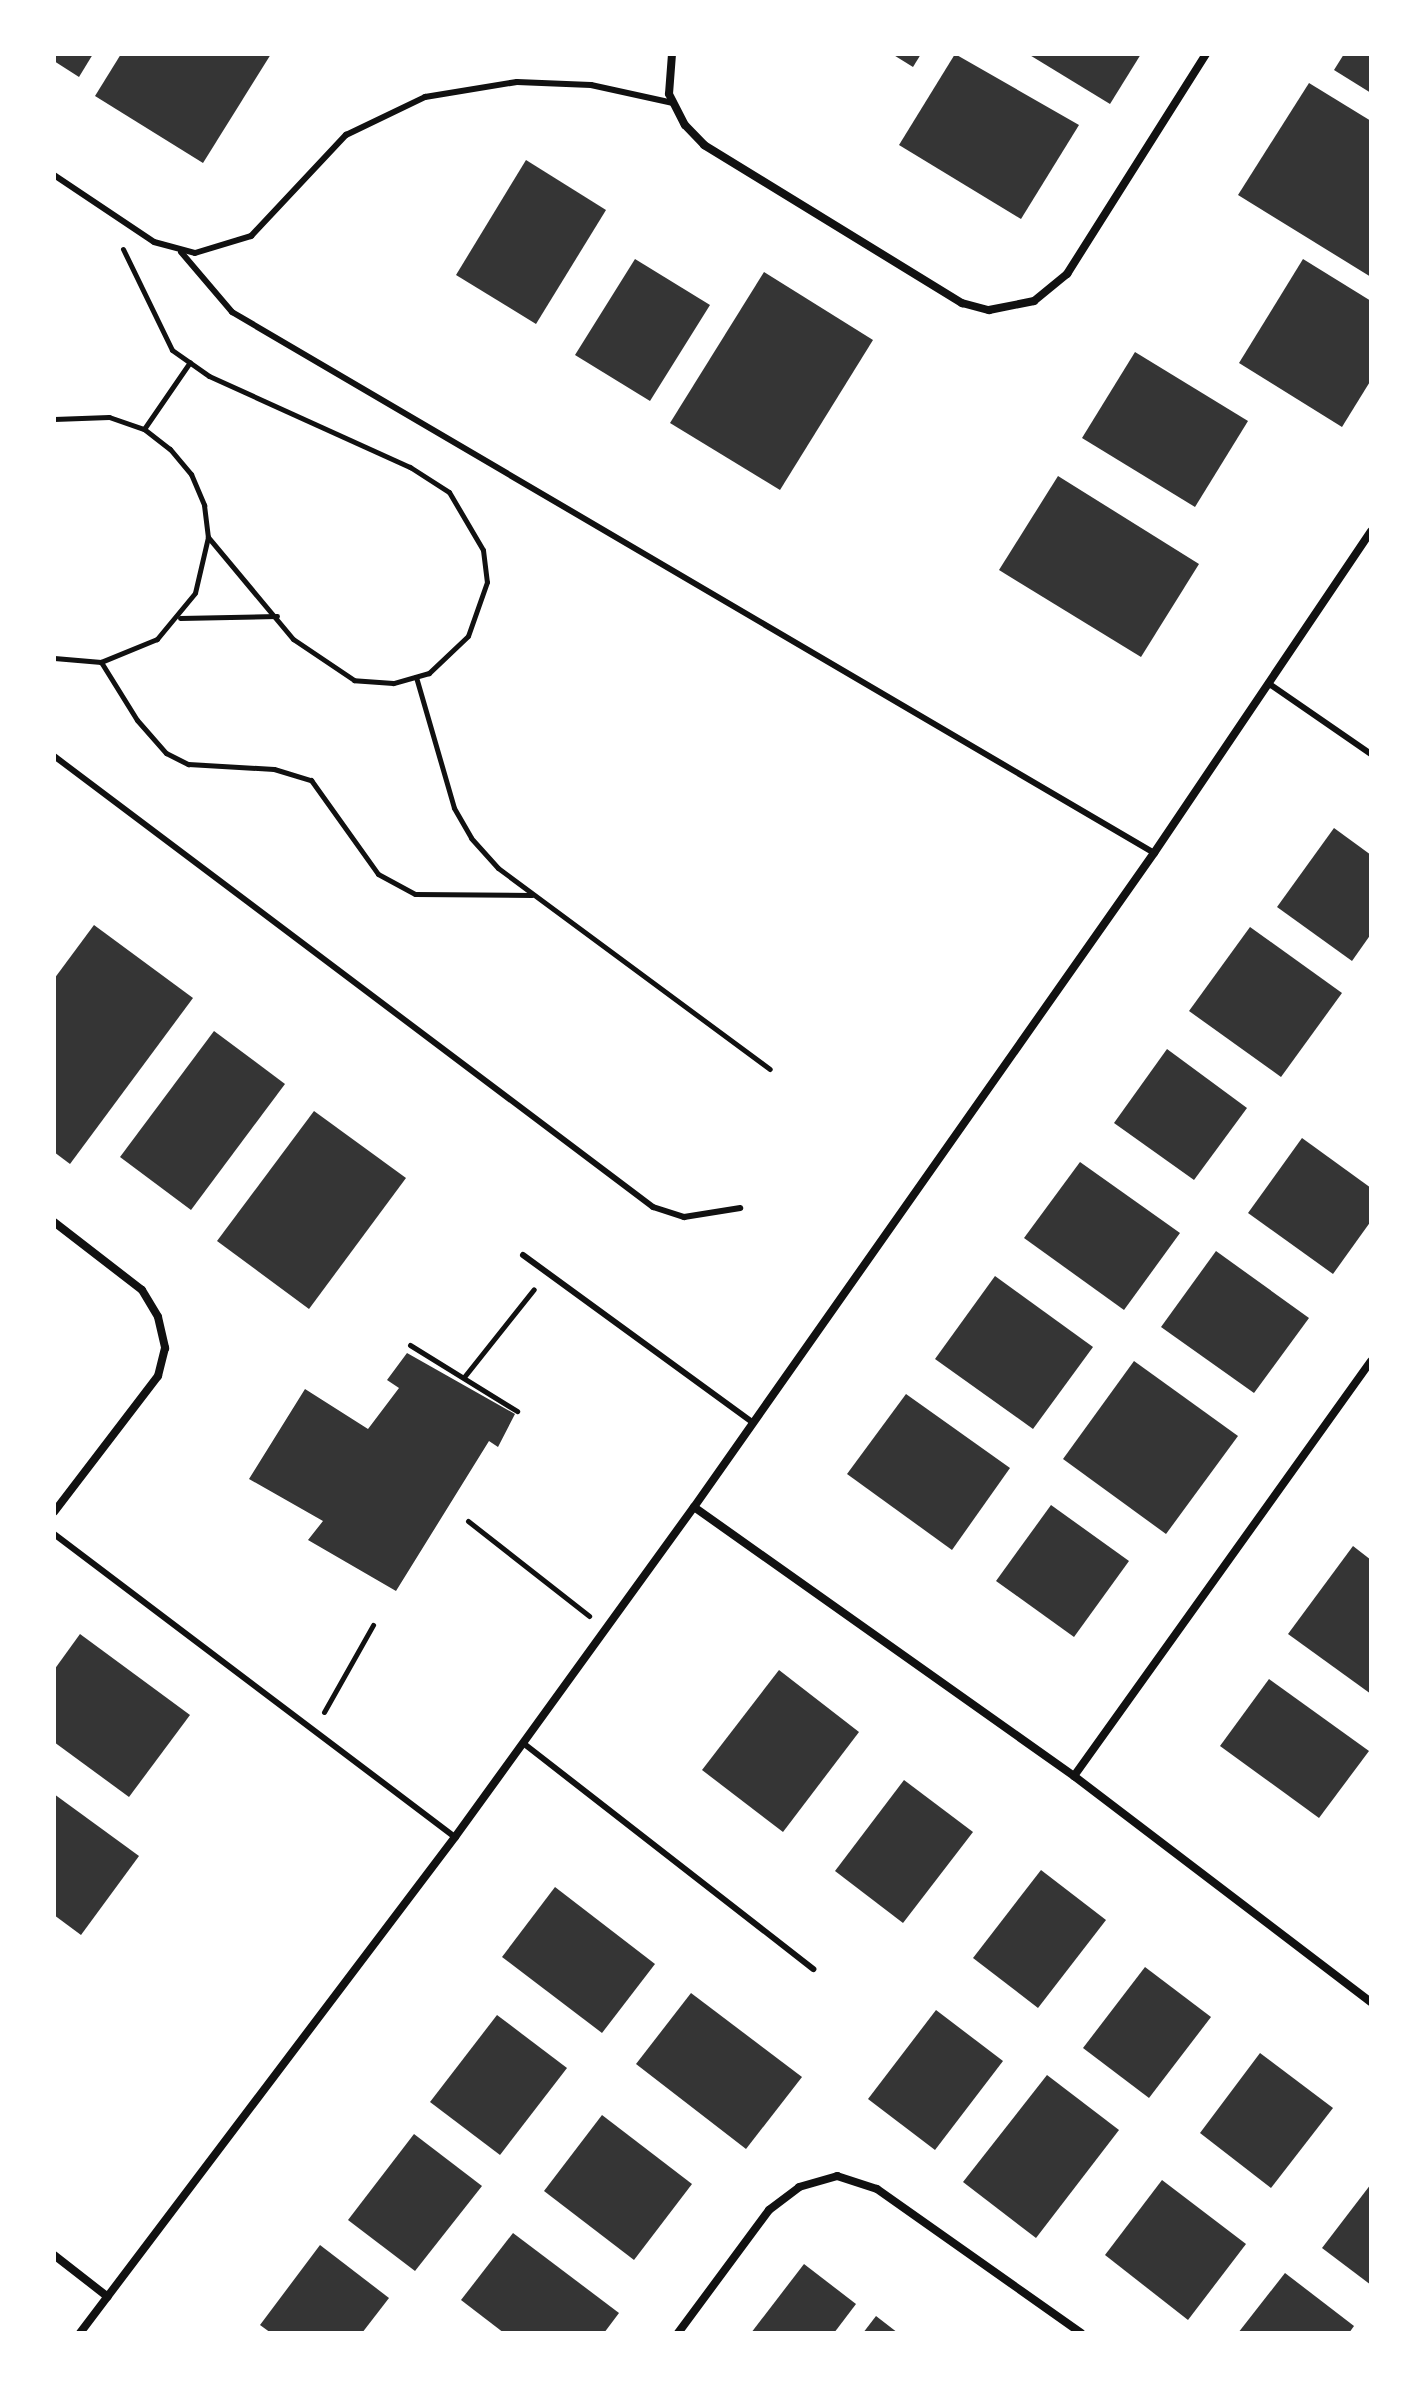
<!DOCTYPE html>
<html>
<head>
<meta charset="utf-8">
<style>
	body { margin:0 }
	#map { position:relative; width:1425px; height:2387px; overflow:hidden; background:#fff; font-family:Georgia,serif }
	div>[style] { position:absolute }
	.building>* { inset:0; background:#353535 }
	.path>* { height:5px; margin:-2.5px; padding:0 2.5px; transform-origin:2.5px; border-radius:2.5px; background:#111 }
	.service>* { height:6px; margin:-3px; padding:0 3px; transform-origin:3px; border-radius:3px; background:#111 }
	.minor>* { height:8px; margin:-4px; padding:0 4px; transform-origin:4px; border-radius:4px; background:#111 }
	span { translate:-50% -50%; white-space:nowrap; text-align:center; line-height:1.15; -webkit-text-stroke:7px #fff; paint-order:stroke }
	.frame { position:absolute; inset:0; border:56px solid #fff; pointer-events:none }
</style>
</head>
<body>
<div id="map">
	<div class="building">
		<i style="clip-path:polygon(54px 54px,93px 54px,79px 77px,54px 61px)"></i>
		<i style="clip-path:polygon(121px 54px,271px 54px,203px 163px,95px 96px)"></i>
		<i style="clip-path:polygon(892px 54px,921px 54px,913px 67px)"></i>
		<i style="clip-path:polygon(955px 54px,1079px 125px,1021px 219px,899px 145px)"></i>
		<i style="clip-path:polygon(1028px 54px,1141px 54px,1110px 104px)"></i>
		<i style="clip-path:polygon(1344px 54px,1371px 54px,1371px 93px,1334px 70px)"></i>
		<i style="clip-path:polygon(1309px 83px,1371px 121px,1371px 277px,1238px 195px)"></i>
		<i style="clip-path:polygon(526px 160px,606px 210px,536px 324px,456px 275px)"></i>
		<i style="clip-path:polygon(635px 259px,710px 305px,650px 401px,575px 355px)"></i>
		<i style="clip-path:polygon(1303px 259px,1371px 301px,1371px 380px,1342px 427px,1239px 363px)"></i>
		<i style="clip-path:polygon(764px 272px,873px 340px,780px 490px,670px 423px)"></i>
		<i style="clip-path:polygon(1135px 352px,1248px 421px,1195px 507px,1082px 438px)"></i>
		<i style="clip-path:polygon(1058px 476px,1199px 564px,1141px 657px,999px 570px)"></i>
		<i style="clip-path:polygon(1334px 828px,1371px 855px,1371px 934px,1352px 961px,1277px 907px)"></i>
		<i style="clip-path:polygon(94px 925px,193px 998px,70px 1164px,54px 1152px,54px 979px)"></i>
		<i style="clip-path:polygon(1250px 927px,1342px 993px,1281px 1077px,1189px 1011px)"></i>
		<i style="clip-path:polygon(214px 1031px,285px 1084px,191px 1210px,120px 1157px)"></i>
		<i style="clip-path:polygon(1167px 1049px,1247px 1108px,1194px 1180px,1114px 1123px)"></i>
		<i style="clip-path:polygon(314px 1111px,406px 1178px,309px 1309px,217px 1241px)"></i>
		<i style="clip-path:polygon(1302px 1138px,1371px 1188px,1371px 1221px,1333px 1274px,1248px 1213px)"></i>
		<i style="clip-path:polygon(1080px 1162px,1180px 1233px,1124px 1310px,1024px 1238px)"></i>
		<i style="clip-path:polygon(1216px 1251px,1309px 1318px,1254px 1393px,1161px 1327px)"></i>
		<i style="clip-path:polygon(995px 1276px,1093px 1347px,1033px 1429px,935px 1359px)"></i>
		<i style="clip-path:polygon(407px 1353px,515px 1414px,498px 1447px,489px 1441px,396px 1591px,308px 1540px,323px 1521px,249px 1479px,305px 1389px,368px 1429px,399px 1388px,387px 1380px)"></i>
		<i style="clip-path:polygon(1134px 1361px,1238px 1436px,1166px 1534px,1063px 1459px)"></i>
		<i style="clip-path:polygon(906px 1394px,1010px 1468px,952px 1550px,847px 1474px)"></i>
		<i style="clip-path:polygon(1051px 1505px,1129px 1561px,1074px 1637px,996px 1581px)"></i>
		<i style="clip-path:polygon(1353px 1546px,1371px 1560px,1371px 1694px,1288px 1634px)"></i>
		<i style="clip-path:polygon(80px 1634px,190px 1715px,129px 1797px,54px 1742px,54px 1670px)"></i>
		<i style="clip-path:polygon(779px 1670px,859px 1732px,783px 1832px,702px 1770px)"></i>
		<i style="clip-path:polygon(1269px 1679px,1369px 1751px,1319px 1818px,1220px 1746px)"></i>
		<i style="clip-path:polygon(904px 1780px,973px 1832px,903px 1923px,835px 1871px)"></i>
		<i style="clip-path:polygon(54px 1794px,139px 1856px,81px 1935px,54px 1915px)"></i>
		<i style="clip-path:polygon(1041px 1870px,1106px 1920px,1038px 2008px,973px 1958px)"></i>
		<i style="clip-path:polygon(555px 1887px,655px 1964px,602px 2033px,502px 1957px)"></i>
		<i style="clip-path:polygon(1145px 1967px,1211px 2017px,1149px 2098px,1083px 2048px)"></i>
		<i style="clip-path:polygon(691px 1993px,802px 2077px,746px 2149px,636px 2064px)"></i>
		<i style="clip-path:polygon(936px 2010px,1003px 2061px,935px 2150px,868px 2099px)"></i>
		<i style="clip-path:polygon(497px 2015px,567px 2068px,500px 2155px,430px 2102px)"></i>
		<i style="clip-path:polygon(1260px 2053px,1333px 2108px,1271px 2188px,1200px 2133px)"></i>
		<i style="clip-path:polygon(1047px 2075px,1119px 2130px,1036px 2238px,963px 2182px)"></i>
		<i style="clip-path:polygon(602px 2115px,692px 2184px,634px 2260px,544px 2191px)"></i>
		<i style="clip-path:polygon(414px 2134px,482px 2186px,415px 2271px,348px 2220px)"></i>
		<i style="clip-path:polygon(1162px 2180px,1246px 2244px,1188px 2320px,1105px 2255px)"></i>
		<i style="clip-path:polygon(1371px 2184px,1371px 2285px,1322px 2248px)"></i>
		<i style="clip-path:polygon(513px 2233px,619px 2313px,604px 2333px,504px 2333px,461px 2300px)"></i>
		<i style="clip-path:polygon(320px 2245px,389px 2298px,362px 2333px,271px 2333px,260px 2325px)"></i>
		<i style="clip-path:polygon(804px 2264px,856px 2304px,834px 2333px,751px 2333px)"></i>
		<i style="clip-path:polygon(1285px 2273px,1354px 2326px,1349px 2333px,1238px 2333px)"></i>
		<i style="clip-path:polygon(876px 2316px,898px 2333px,863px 2333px)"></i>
	</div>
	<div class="path">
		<i style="left:123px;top:249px;width:112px;rotate:64.1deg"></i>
		<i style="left:172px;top:350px;width:45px;rotate:35.1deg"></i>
		<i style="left:209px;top:376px;width:221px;rotate:24.4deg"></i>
		<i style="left:410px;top:467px;width:46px;rotate:32.7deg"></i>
		<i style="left:449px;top:492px;width:67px;rotate:59.6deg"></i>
		<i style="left:483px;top:550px;width:32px;rotate:83deg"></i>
		<i style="left:487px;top:582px;width:57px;rotate:109.4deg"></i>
		<i style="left:468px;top:636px;width:54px;rotate:136.5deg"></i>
		<i style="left:429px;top:673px;width:37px;rotate:164deg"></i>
		<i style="left:393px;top:683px;width:39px;rotate:-176deg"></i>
		<i style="left:354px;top:680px;width:73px;rotate:-146.1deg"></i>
		<i style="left:293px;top:639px;width:133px;rotate:-129.8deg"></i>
		<i style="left:54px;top:419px;width:55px;rotate:-2.1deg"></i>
		<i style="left:109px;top:417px;width:37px;rotate:19deg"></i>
		<i style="left:144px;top:429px;width:33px;rotate:38deg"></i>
		<i style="left:170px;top:449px;width:33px;rotate:50deg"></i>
		<i style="left:191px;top:474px;width:34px;rotate:67deg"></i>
		<i style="left:204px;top:505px;width:32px;rotate:83deg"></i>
		<i style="left:208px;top:537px;width:57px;rotate:103.1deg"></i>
		<i style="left:195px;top:593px;width:60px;rotate:129.6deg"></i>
		<i style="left:157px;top:639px;width:61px;rotate:157.7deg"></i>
		<i style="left:101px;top:662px;width:47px;rotate:-175.1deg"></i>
		<i style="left:144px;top:429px;width:81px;rotate:-55.5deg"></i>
		<i style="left:180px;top:618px;width:97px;rotate:-1.2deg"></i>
		<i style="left:101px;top:662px;width:68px;rotate:58.2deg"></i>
		<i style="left:137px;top:720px;width:44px;rotate:48.7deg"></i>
		<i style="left:166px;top:753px;width:25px;rotate:27deg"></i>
		<i style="left:188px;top:764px;width:86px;rotate:3.3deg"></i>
		<i style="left:274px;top:769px;width:39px;rotate:17deg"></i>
		<i style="left:311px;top:780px;width:115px;rotate:54.5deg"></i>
		<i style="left:378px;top:874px;width:42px;rotate:28.4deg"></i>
		<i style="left:415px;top:894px;width:117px;rotate:0.5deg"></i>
		<i style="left:416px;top:677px;width:136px;rotate:73.8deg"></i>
		<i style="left:454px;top:808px;width:34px;rotate:60deg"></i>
		<i style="left:471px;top:838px;width:40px;rotate:48deg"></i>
		<i style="left:498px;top:868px;width:338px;rotate:36.5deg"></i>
		<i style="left:410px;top:1345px;width:126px;rotate:31.7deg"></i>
		<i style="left:464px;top:1377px;width:112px;rotate:-51.5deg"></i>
		<i style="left:468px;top:1521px;width:154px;rotate:38.1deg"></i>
		<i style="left:324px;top:1712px;width:100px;rotate:-60.6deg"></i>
	</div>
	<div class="service">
		<i style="left:54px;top:175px;width:120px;rotate:33.8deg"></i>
		<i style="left:154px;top:242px;width:42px;rotate:15deg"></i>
		<i style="left:195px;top:253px;width:59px;rotate:-16.9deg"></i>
		<i style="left:251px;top:236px;width:139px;rotate:-46.8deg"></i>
		<i style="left:346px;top:135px;width:88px;rotate:-25.7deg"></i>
		<i style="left:425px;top:97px;width:93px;rotate:-9.3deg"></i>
		<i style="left:517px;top:82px;width:74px;rotate:2.3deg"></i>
		<i style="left:591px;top:85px;width:84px;rotate:12.4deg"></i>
		<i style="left:181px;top:252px;width:79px;rotate:49.6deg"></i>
		<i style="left:232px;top:312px;width:1069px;rotate:30.4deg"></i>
		<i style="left:1268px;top:683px;width:125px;rotate:34.6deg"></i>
		<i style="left:54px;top:756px;width:750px;rotate:36.98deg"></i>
		<i style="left:653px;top:1207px;width:33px;rotate:18deg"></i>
		<i style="left:684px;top:1217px;width:57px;rotate:-9.1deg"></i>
		<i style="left:523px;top:1255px;width:285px;rotate:36.1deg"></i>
		<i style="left:54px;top:1534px;width:503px;rotate:37.08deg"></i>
		<i style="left:523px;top:1743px;width:368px;rotate:37.9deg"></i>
	</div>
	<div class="minor">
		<i style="left:672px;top:54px;width:40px;rotate:94.3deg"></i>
		<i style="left:669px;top:94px;width:35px;rotate:63deg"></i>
		<i style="left:685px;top:125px;width:28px;rotate:46deg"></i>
		<i style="left:704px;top:145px;width:303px;rotate:31.5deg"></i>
		<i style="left:962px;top:303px;width:28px;rotate:15deg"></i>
		<i style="left:989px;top:310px;width:46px;rotate:-11.3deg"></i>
		<i style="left:1034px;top:301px;width:43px;rotate:-39.3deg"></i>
		<i style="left:1067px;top:274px;width:260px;rotate:-57.7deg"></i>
		<i style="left:54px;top:1222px;width:111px;rotate:37.7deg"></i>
		<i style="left:142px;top:1290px;width:31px;rotate:59deg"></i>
		<i style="left:158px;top:1317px;width:32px;rotate:77deg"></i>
		<i style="left:165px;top:1348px;width:29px;rotate:104deg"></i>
		<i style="left:158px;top:1376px;width:171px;rotate:127.4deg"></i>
		<i style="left:694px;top:1507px;width:466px;rotate:35.3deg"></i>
		<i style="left:1074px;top:1776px;width:373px;rotate:37.3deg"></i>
		<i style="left:1074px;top:1776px;width:510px;rotate:-54.41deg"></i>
		<i style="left:54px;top:2255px;width:68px;rotate:37.9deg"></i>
		<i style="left:80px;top:2333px;width:622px;rotate:-52.91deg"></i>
		<i style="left:455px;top:1837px;width:407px;rotate:-54.1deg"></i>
		<i style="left:694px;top:1507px;width:800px;rotate:-54.88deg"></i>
		<i style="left:1154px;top:853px;width:388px;rotate:-56deg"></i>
		<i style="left:678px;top:2333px;width:153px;rotate:-53.5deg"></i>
		<i style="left:769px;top:2210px;width:38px;rotate:-37deg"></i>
		<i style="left:799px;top:2187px;width:40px;rotate:-16deg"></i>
		<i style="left:837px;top:2176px;width:42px;rotate:18deg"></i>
		<i style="left:877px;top:2189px;width:250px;rotate:35.2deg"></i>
	</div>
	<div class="frame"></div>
</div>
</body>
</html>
